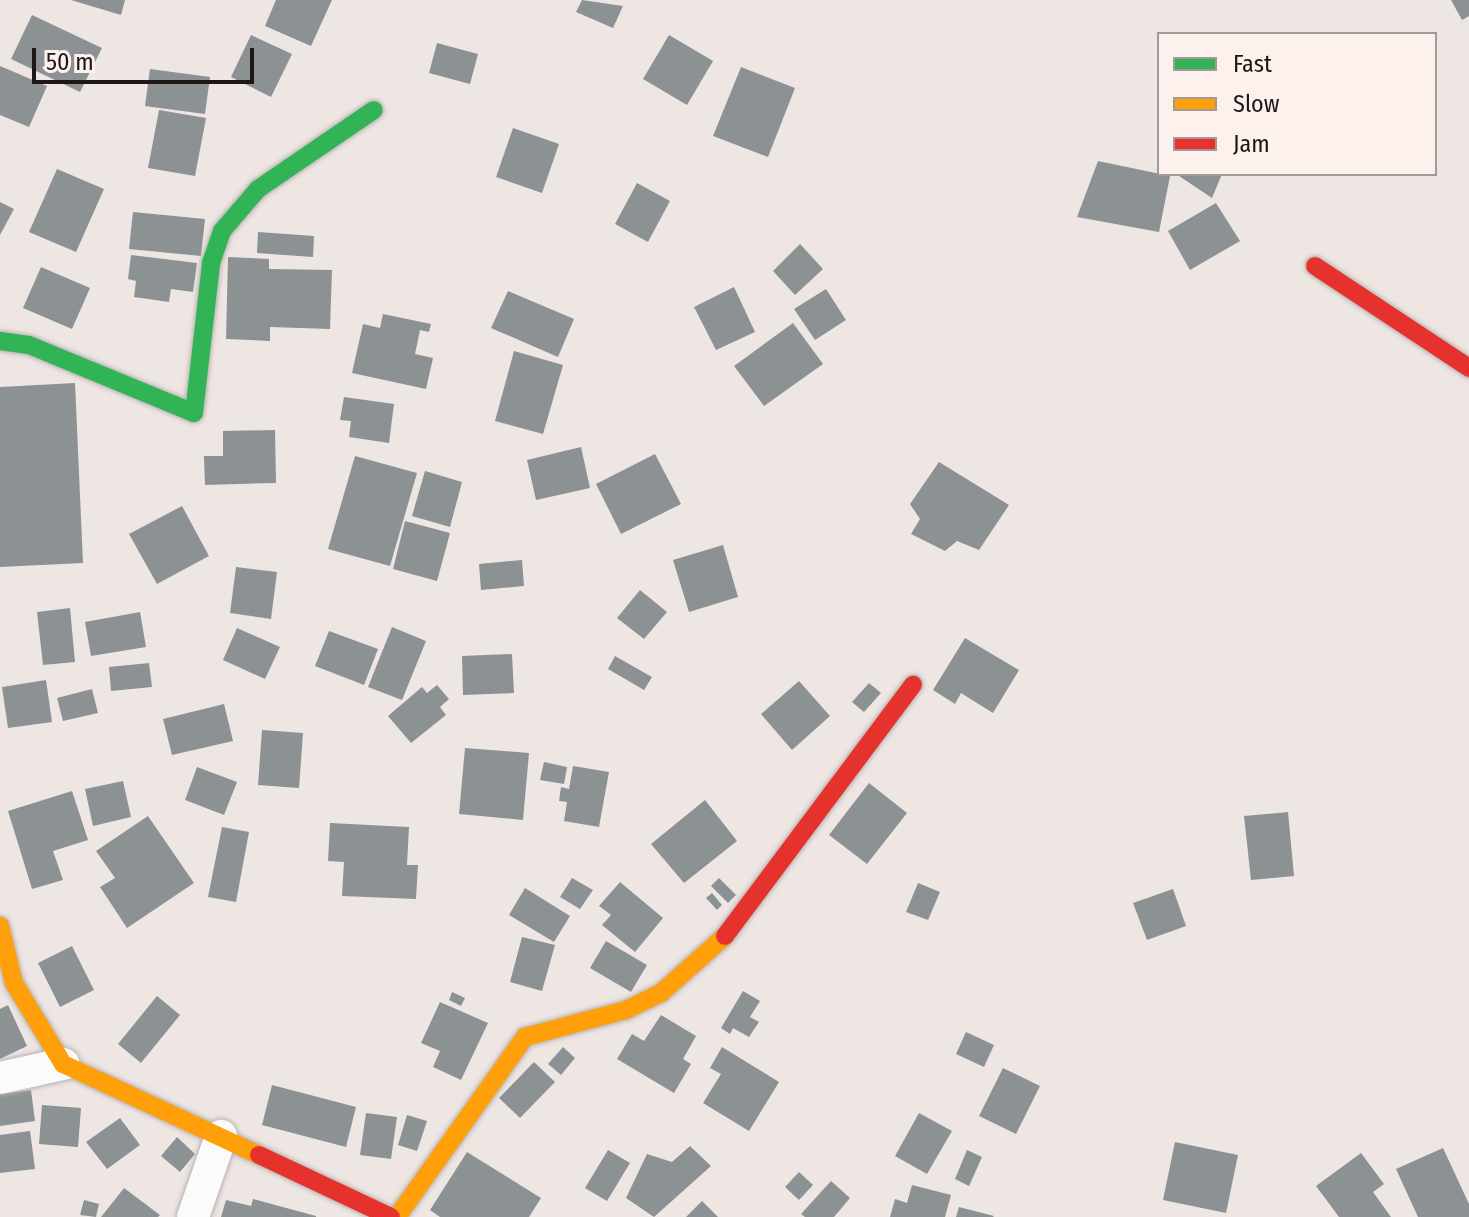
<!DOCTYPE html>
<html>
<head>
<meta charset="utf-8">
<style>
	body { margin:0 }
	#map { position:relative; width:1469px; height:1217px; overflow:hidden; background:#eee6e3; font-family:"Fira Sans Condensed",sans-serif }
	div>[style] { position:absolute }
	.building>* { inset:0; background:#8c9294 }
	.roads { filter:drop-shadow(0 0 2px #b8b2b0) drop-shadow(0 0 2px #b8b2b0) }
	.street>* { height:32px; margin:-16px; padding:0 16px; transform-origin:16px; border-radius:16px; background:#fcfbfb }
	.fast>* { height:18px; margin:-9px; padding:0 9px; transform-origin:9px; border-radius:9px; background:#30b455 }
	.slow>* { height:18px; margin:-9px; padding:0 9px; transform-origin:9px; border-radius:9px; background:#ff9f0a }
	.jam>* { height:18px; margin:-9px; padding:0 9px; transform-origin:9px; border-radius:9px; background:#e5322d }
	span { translate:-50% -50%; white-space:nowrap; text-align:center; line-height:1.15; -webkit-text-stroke:8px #fdf1ed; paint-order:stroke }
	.legend { position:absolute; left:1157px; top:32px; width:280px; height:144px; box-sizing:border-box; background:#fdf1ed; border:2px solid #a39a97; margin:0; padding:10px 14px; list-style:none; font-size:24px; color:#1d1716 }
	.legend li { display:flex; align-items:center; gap:16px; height:40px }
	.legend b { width:40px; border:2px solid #a39a97 }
	.scale { position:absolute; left:32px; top:48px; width:222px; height:36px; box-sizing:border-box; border:4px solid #1d1716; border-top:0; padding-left:10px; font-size:24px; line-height:28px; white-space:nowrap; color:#1d1716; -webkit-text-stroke:6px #fdf1ed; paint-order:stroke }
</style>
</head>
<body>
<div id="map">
	<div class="building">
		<i style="clip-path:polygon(71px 0,125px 0,121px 15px)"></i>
		<i style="clip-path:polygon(276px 0,332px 0,311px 46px,265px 26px)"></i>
		<i style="clip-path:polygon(582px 0,623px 6px,613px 28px,576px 12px)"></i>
		<i style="clip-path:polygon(1451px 0,1469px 0,1469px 16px,1462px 20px)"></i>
		<i style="clip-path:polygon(32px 15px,102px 48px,80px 92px,11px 59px)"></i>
		<i style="clip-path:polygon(251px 35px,292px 54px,271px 97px,231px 77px)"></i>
		<i style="clip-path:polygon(669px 35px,713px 61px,687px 105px,643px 79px)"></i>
		<i style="clip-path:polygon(437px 43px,478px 54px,470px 84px,429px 73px)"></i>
		<i style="clip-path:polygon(0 66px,47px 86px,29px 127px,0 115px)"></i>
		<i style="clip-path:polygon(741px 67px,795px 88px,768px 157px,713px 136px)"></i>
		<i style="clip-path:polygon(150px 69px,210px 77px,205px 114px,145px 106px)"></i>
		<i style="clip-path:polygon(159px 110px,206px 118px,195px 176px,148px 168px)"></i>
		<i style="clip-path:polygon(513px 128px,559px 144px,542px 193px,496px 177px)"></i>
		<i style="clip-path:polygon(1098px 161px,1170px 176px,1159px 232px,1077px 217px)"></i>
		<i style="clip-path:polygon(57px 169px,104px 189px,76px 252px,29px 232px)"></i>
		<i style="clip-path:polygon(1176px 174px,1222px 174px,1212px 198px)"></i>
		<i style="clip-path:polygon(637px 183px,670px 201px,648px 242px,615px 224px)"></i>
		<i style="clip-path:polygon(0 202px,14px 209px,0 235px)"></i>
		<i style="clip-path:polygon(1216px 203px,1240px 241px,1190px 270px,1168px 231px)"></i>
		<i style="clip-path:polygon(133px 212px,205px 219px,201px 256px,129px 249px)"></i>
		<i style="clip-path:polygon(258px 232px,314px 236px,313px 257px,257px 253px)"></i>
		<i style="clip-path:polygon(800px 244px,823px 269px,795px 295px,773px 271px)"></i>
		<i style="clip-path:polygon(131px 255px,197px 263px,193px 292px,171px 289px,169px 302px,134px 297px,136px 281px,128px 279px)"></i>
		<i style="clip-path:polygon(228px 257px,269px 259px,269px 269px,332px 270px,330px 329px,270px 327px,270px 341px,226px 339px)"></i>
		<i style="clip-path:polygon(41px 267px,90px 288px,72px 329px,23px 308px)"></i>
		<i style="clip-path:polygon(734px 287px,755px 332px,716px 350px,694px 307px)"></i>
		<i style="clip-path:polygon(826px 289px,846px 320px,815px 340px,794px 309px)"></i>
		<i style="clip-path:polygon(508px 291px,574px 319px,558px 357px,491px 328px)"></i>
		<i style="clip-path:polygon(383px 314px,431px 324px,429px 332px,420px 330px,415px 354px,433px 358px,426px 389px,352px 373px,363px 324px,380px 328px)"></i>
		<i style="clip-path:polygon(793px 323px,823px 364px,764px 406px,734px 366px)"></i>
		<i style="clip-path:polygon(514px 351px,563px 365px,543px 434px,495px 421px)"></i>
		<i style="clip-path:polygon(75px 383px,83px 563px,0 567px,0 387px)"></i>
		<i style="clip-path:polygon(344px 397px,394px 404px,389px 443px,349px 437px,351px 421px,340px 420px)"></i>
		<i style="clip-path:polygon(275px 430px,276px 483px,205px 485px,204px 456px,223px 456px,223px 431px)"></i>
		<i style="clip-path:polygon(581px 447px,590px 488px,536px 500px,527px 460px)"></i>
		<i style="clip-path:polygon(655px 454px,681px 504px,621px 534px,596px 484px)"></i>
		<i style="clip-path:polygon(355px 456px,417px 473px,390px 566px,328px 549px)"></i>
		<i style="clip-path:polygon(939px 462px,1009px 505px,979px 550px,957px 541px,945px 551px,911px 534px,920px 519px,910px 504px)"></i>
		<i style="clip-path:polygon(425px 471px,462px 482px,450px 527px,412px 516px)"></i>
		<i style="clip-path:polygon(182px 506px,209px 556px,157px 584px,129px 534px)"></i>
		<i style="clip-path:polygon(405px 521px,450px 533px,437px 581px,393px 569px)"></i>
		<i style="clip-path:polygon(723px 545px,738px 597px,689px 612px,673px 560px)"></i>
		<i style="clip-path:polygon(522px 560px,524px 586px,481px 590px,479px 564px)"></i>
		<i style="clip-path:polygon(236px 567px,277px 572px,271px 619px,230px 613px)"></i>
		<i style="clip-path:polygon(640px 590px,667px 612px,644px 639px,617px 618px)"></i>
		<i style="clip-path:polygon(70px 608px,75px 662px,43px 665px,37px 612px)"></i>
		<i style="clip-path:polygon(140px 612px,146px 647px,91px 656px,85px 622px)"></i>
		<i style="clip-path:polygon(392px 627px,426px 641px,402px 700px,368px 687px)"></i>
		<i style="clip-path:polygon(237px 628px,280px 647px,265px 679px,223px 660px)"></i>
		<i style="clip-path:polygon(329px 631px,378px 649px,364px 685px,315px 666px)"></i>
		<i style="clip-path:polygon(965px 638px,1019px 670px,993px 713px,961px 693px,955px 704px,933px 690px)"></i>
		<i style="clip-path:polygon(512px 654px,514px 693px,463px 695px,462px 656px)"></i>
		<i style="clip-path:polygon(615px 656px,652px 677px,644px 690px,608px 669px)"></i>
		<i style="clip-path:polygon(149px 663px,152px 687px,111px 691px,109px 667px)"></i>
		<i style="clip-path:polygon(46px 680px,52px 722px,8px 728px,2px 687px)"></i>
		<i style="clip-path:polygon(799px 681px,830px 716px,792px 750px,761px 714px)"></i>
		<i style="clip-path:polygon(869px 683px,881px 693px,864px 712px,852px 702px)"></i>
		<i style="clip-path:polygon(437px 685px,449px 699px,440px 707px,446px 715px,411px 743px,388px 716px,422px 687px,427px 693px)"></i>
		<i style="clip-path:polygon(92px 689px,98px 713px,63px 721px,57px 698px)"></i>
		<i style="clip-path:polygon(224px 704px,233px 741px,172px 755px,163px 719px)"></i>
		<i style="clip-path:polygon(262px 730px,303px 733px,299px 788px,258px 785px)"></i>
		<i style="clip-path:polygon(465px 748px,529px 753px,523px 820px,459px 814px)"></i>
		<i style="clip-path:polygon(544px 762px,567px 767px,564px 784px,540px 780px)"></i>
		<i style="clip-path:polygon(573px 766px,609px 772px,599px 827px,564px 821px,567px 802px,559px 801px,561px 787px,569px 789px)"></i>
		<i style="clip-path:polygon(197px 767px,237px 782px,224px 815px,185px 800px)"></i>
		<i style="clip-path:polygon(123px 781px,131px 817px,93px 826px,85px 789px)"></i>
		<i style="clip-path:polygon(869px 783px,907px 813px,867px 864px,829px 835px)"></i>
		<i style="clip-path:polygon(72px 791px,88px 840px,53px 851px,63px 880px,32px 889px,8px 811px)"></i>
		<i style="clip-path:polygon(705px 800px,737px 841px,684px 883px,651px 844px)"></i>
		<i style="clip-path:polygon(1288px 812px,1294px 876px,1251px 880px,1244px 816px)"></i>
		<i style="clip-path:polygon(148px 816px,194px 883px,127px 928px,100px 887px,115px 878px,96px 851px)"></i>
		<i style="clip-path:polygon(330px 823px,409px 827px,407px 865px,418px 865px,416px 899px,342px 896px,344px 862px,328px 861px)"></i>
		<i style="clip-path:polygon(222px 827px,249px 832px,236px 902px,208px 897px)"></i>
		<i style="clip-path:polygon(572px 878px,593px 890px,580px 909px,560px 897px)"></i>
		<i style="clip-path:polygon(719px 878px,736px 895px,728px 903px,711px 886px)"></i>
		<i style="clip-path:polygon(620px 882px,663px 918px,635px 952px,602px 925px,611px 915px,599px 906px)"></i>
		<i style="clip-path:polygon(918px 883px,940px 892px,928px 920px,906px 912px)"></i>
		<i style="clip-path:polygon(525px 888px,570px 916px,554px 942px,509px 915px)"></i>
		<i style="clip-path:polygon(1173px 889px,1186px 926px,1147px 940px,1133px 903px)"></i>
		<i style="clip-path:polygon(712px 893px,722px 905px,717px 910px,706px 898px)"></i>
		<i style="clip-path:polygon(522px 937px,555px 945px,542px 991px,510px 982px)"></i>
		<i style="clip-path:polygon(606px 941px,647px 965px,631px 992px,590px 968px)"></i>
		<i style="clip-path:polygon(72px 946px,94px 990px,60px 1007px,38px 963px)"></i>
		<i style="clip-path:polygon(743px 991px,760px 1001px,750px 1017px,759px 1022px,749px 1037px,733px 1028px,730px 1034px,721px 1028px)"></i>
		<i style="clip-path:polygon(452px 992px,465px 998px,461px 1006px,449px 1000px)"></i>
		<i style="clip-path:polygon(157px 996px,180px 1015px,141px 1063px,118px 1044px)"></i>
		<i style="clip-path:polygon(440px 1002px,488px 1023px,461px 1080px,433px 1067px,440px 1051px,421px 1043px)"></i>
		<i style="clip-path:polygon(8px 1005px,27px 1046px,0 1059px,0 1009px)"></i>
		<i style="clip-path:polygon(661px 1015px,696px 1036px,683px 1059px,691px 1064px,674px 1093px,617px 1059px,632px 1034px,644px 1041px)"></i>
		<i style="clip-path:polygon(966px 1032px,994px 1045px,984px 1067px,956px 1054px)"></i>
		<i style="clip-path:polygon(563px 1047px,575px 1058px,561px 1075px,548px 1064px)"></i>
		<i style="clip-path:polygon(722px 1047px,779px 1082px,749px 1131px,703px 1103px,721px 1074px,710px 1068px)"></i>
		<i style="clip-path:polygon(534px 1062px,555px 1082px,520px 1118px,499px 1098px)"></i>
		<i style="clip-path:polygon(1003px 1068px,1040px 1086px,1016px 1134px,979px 1116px)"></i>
		<i style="clip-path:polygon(272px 1085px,356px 1107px,346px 1147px,262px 1125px)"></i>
		<i style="clip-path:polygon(31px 1090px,35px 1121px,0 1126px,0 1094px)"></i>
		<i style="clip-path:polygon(42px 1105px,81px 1108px,78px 1147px,39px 1144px)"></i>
		<i style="clip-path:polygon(366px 1113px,397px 1117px,391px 1159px,360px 1155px)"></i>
		<i style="clip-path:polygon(919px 1113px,952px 1131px,927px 1174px,895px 1156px)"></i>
		<i style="clip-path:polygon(407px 1115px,427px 1121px,417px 1151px,398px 1145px)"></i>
		<i style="clip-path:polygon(120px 1118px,140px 1145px,107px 1169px,86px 1142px)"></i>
		<i style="clip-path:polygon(30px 1131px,35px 1169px,0 1173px,0 1135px)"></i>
		<i style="clip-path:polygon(177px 1137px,195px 1154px,180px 1172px,161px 1156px)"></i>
		<i style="clip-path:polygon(1175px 1142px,1238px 1155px,1226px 1213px,1163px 1200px)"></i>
		<i style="clip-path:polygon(690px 1146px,711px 1166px,654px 1217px,626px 1198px,647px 1154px,672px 1162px)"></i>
		<i style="clip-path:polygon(1443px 1148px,1469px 1204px,1469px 1217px,1418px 1217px,1396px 1169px)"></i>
		<i style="clip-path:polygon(608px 1150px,630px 1163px,607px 1201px,585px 1188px)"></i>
		<i style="clip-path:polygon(967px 1150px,982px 1157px,969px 1186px,955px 1179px)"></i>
		<i style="clip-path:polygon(467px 1152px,541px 1198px,529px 1217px,440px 1217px,430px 1210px)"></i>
		<i style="clip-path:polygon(1361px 1153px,1384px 1184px,1373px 1192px,1391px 1217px,1339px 1217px,1316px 1186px)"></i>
		<i style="clip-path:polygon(799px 1172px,813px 1185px,799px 1200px,785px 1187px)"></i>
		<i style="clip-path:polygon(831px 1181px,850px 1198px,834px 1217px,805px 1217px,801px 1214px)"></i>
		<i style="clip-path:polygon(912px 1185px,951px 1195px,945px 1217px,890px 1217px,895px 1199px,907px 1203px)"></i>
		<i style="clip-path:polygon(124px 1188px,160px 1215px,158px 1217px,101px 1217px)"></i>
		<i style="clip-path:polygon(253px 1199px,316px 1216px,316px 1217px,221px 1217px,226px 1200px,251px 1206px)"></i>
		<i style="clip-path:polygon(84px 1200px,99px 1204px,96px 1217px,80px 1215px)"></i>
		<i style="clip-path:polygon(702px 1201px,718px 1217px,686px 1217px)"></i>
		<i style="clip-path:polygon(959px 1207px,994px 1216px,993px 1217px,956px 1217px)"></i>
	</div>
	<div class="roads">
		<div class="street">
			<i style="left:0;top:1078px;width:65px;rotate:-12.5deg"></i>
			<i style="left:193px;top:1217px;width:86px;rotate:-70.9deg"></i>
		</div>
		<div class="fast">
			<i style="left:0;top:341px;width:29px;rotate:8deg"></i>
			<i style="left:29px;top:345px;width:178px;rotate:22.4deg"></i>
			<i style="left:194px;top:413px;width:151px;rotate:-83.5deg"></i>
			<i style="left:211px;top:263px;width:34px;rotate:-71deg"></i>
			<i style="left:222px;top:231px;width:55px;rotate:-49.4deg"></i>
			<i style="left:258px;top:189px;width:140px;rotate:-34.3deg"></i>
		</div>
		<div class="slow">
			<i style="left:0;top:926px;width:59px;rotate:76.2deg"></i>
			<i style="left:14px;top:983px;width:95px;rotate:58.8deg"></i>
			<i style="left:63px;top:1064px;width:216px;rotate:24.9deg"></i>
			<i style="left:397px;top:1217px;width:221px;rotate:-54.6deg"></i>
			<i style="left:525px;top:1037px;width:105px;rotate:-15deg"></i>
			<i style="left:626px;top:1010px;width:39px;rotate:-26deg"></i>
			<i style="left:661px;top:993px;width:86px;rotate:-41.7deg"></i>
		</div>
		<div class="jam">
			<i style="left:1315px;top:266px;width:185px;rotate:33.5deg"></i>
			<i style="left:725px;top:936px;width:314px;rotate:-53.2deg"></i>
			<i style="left:259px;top:1155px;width:146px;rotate:25.2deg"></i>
		</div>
	</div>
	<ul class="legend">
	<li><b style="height:10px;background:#30b455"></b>Fast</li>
	<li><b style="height:10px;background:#ff9f0a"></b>Slow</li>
	<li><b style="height:10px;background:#e5322d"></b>Jam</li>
	</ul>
	<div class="scale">50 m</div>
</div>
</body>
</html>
